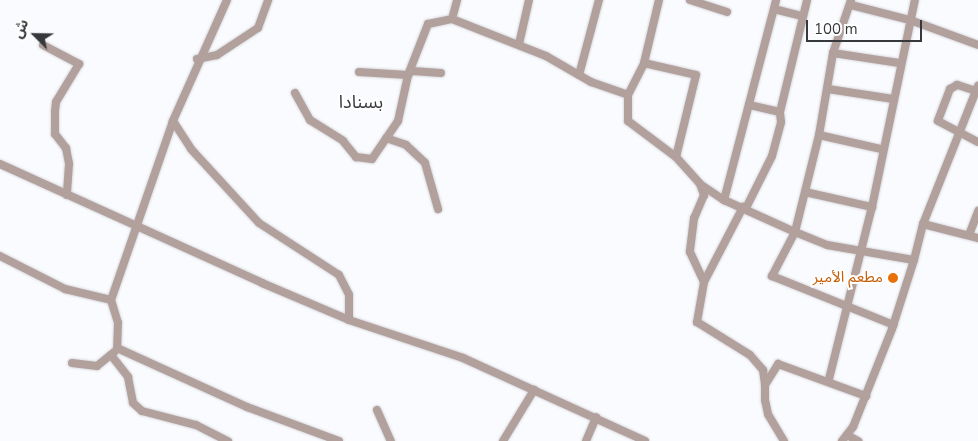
<!DOCTYPE html>
<html>
<head>
<meta charset="utf-8">
<style>
	body { margin:0 }
	#map { position:relative; width:978px; height:441px; overflow:hidden; background:#fafbff; font-family:"Nunito Sans","Noto Sans Arabic",sans-serif }
	div>[style] { position:absolute }
	.roads { filter:drop-shadow(0 0 1px #d7d8dc) drop-shadow(0 0 1px #d7d8dc) }
	.minor>* { height:8px; margin:-4px; padding:0 4px; transform-origin:4px; border-radius:4px; background:#b2a09c }
	.dots>* { width:14px; height:14px; translate:-50% -50%; box-sizing:border-box; border:2px solid #fff; border-radius:50% }
	span { translate:-50% -50%; white-space:nowrap; text-align:center; line-height:1.15; -webkit-text-stroke:4px #fff; paint-order:stroke }
	.food-label { font-size:15px; color:#c56008 }
	.right { translate:-100% -50%; text-align:right }
	.quarter-label { font-size:18px; color:#37383b }
	.north { position:absolute; left:10px; top:10px; width:50px; height:50px; -webkit-text-stroke:4px #fff; paint-order:stroke; rotate:293deg; font-size:14px; font-weight:700; line-height:20px; text-align:center; color:#37383b }
	.north::after { content:''; display:block; margin:auto; width:18px; height:22px; background:#37383b; clip-path:polygon(50% 0,100% 100%,50% 72%,0 100%) }
	.scale { position:absolute; left:806px; top:20px; width:116px; height:22px; box-sizing:border-box; border:2px solid #37383b; border-top:0; padding-left:6px; font-size:15px; line-height:18px; white-space:nowrap; color:#37383b; -webkit-text-stroke:4px #fff; paint-order:stroke }
</style>
</head>
<body>
<div id="map">
	<div class="roads">
		<div class="minor">
			<i style="left:227px;top:0;width:133px;rotate:114.1deg"></i>
			<i style="left:173px;top:121px;width:33px;rotate:57deg"></i>
			<i style="left:191px;top:149px;width:100px;rotate:47.4deg"></i>
			<i style="left:259px;top:223px;width:95px;rotate:33deg"></i>
			<i style="left:339px;top:275px;width:22px;rotate:63deg"></i>
			<i style="left:349px;top:295px;width:25px;rotate:90deg"></i>
			<i style="left:690px;top:0;width:39px;rotate:18deg"></i>
			<i style="left:851px;top:0;width:56px;rotate:108.8deg"></i>
			<i style="left:833px;top:53px;width:83px;rotate:99.7deg"></i>
			<i style="left:819px;top:135px;width:100px;rotate:103.9deg"></i>
			<i style="left:795px;top:232px;width:50px;rotate:117.6deg"></i>
			<i style="left:772px;top:276px;width:131px;rotate:21.9deg"></i>
			<i style="left:851px;top:5px;width:61px;rotate:14.3deg"></i>
			<i style="left:910px;top:20px;width:72px;rotate:20.2deg"></i>
			<i style="left:774px;top:9px;width:30px;rotate:14deg"></i>
			<i style="left:452px;top:19px;width:20px;rotate:-75deg"></i>
			<i style="left:519px;top:44px;width:45px;rotate:-77.2deg"></i>
			<i style="left:43px;top:45px;width:41px;rotate:27.8deg"></i>
			<i style="left:79px;top:64px;width:44px;rotate:121.2deg"></i>
			<i style="left:56px;top:102px;width:9px;rotate:96deg"></i>
			<i style="left:55px;top:111px;width:23px;rotate:90deg"></i>
			<i style="left:55px;top:134px;width:18px;rotate:52deg"></i>
			<i style="left:66px;top:148px;width:16px;rotate:79deg"></i>
			<i style="left:69px;top:164px;width:31px;rotate:94deg"></i>
			<i style="left:833px;top:53px;width:67px;rotate:8.6deg"></i>
			<i style="left:197px;top:59px;width:20px;rotate:-11deg"></i>
			<i style="left:217px;top:55px;width:49px;rotate:-33.4deg"></i>
			<i style="left:258px;top:28px;width:30px;rotate:-70deg"></i>
			<i style="left:644px;top:63px;width:53px;rotate:13deg"></i>
			<i style="left:696px;top:75px;width:84px;rotate:103.7deg"></i>
			<i style="left:359px;top:72px;width:49px;rotate:3.5deg"></i>
			<i style="left:408px;top:75px;width:55px;rotate:-68.6deg"></i>
			<i style="left:428px;top:24px;width:25px;rotate:-12deg"></i>
			<i style="left:452px;top:19px;width:101px;rotate:21.5deg"></i>
			<i style="left:546px;top:56px;width:52px;rotate:30deg"></i>
			<i style="left:591px;top:82px;width:39px;rotate:19deg"></i>
			<i style="left:628px;top:95px;width:26px;rotate:90deg"></i>
			<i style="left:628px;top:121px;width:60px;rotate:36.9deg"></i>
			<i style="left:676px;top:157px;width:36px;rotate:48deg"></i>
			<i style="left:700px;top:184px;width:29px;rotate:34deg"></i>
			<i style="left:724px;top:200px;width:78px;rotate:24.3deg"></i>
			<i style="left:795px;top:232px;width:35px;rotate:22deg"></i>
			<i style="left:827px;top:245px;width:88px;rotate:9.8deg"></i>
			<i style="left:914px;top:260px;width:37px;rotate:-76deg"></i>
			<i style="left:923px;top:224px;width:57px;rotate:14.3deg"></i>
			<i style="left:579px;top:75px;width:78px;rotate:-75.1deg"></i>
			<i style="left:828px;top:89px;width:66px;rotate:8.7deg"></i>
			<i style="left:976px;top:91px;width:20px;rotate:-162deg"></i>
			<i style="left:957px;top:85px;width:8px;rotate:150deg"></i>
			<i style="left:950px;top:89px;width:34px;rotate:111deg"></i>
			<i style="left:938px;top:121px;width:45px;rotate:27.7deg"></i>
			<i style="left:295px;top:93px;width:31px;rotate:61deg"></i>
			<i style="left:310px;top:120px;width:39px;rotate:32deg"></i>
			<i style="left:343px;top:141px;width:21px;rotate:51deg"></i>
			<i style="left:356px;top:157px;width:16px;rotate:7deg"></i>
			<i style="left:372px;top:159px;width:46px;rotate:-55.6deg"></i>
			<i style="left:398px;top:121px;width:47px;rotate:-77.7deg"></i>
			<i style="left:408px;top:75px;width:6px;rotate:-45deg"></i>
			<i style="left:412px;top:71px;width:29px;rotate:4deg"></i>
			<i style="left:628px;top:95px;width:36px;rotate:-63deg"></i>
			<i style="left:644px;top:63px;width:65px;rotate:-76.6deg"></i>
			<i style="left:780px;top:112px;width:115px;rotate:-76.4deg"></i>
			<i style="left:173px;top:121px;width:189px;rotate:109.1deg"></i>
			<i style="left:111px;top:300px;width:24px;rotate:73deg"></i>
			<i style="left:118px;top:323px;width:25px;rotate:92deg"></i>
			<i style="left:117px;top:348px;width:143px;rotate:24.4deg"></i>
			<i style="left:247px;top:407px;width:98px;rotate:20.3deg"></i>
			<i style="left:819px;top:135px;width:64px;rotate:12.7deg"></i>
			<i style="left:386px;top:138px;width:21px;rotate:19deg"></i>
			<i style="left:406px;top:145px;width:26px;rotate:43deg"></i>
			<i style="left:425px;top:163px;width:48px;rotate:74.2deg"></i>
			<i style="left:0;top:164px;width:288px;rotate:24.4deg"></i>
			<i style="left:262px;top:283px;width:95px;rotate:23deg"></i>
			<i style="left:349px;top:320px;width:120px;rotate:18.4deg"></i>
			<i style="left:463px;top:358px;width:200px;rotate:24.5deg"></i>
			<i style="left:700px;top:184px;width:12px;rotate:70deg"></i>
			<i style="left:704px;top:195px;width:25px;rotate:113deg"></i>
			<i style="left:694px;top:218px;width:34px;rotate:97deg"></i>
			<i style="left:690px;top:252px;width:33px;rotate:65deg"></i>
			<i style="left:704px;top:282px;width:41px;rotate:99.9deg"></i>
			<i style="left:697px;top:322px;width:62px;rotate:31.9deg"></i>
			<i style="left:750px;top:355px;width:20px;rotate:49deg"></i>
			<i style="left:763px;top:370px;width:15px;rotate:82deg"></i>
			<i style="left:805px;top:192px;width:69px;rotate:12.6deg"></i>
			<i style="left:724px;top:200px;width:207px;rotate:-75.4deg"></i>
			<i style="left:746px;top:208px;width:58px;rotate:-63.4deg"></i>
			<i style="left:772px;top:156px;width:35px;rotate:-75deg"></i>
			<i style="left:781px;top:122px;width:10px;rotate:-96deg"></i>
			<i style="left:780px;top:112px;width:32px;rotate:-167deg"></i>
			<i style="left:923px;top:224px;width:149px;rotate:-68.3deg"></i>
			<i style="left:969px;top:235px;width:26px;rotate:-69deg"></i>
			<i style="left:0;top:256px;width:73px;rotate:26.9deg"></i>
			<i style="left:65px;top:289px;width:47px;rotate:13.4deg"></i>
			<i style="left:704px;top:282px;width:85px;rotate:-62.5deg"></i>
			<i style="left:111px;top:355px;width:28px;rotate:52deg"></i>
			<i style="left:128px;top:377px;width:26px;rotate:79deg"></i>
			<i style="left:133px;top:403px;width:12px;rotate:42deg"></i>
			<i style="left:142px;top:411px;width:56px;rotate:14.5deg"></i>
			<i style="left:196px;top:425px;width:36px;rotate:27deg"></i>
			<i style="left:72px;top:363px;width:25px;rotate:7deg"></i>
			<i style="left:97px;top:366px;width:22px;rotate:-39deg"></i>
			<i style="left:829px;top:379px;width:177px;rotate:-76deg"></i>
			<i style="left:872px;top:207px;width:211px;rotate:-78.3deg"></i>
			<i style="left:377px;top:410px;width:34px;rotate:66deg"></i>
			<i style="left:847px;top:435px;width:13px;rotate:29deg"></i>
			<i style="left:503px;top:441px;width:60px;rotate:-58.7deg"></i>
			<i style="left:586px;top:441px;width:26px;rotate:-67deg"></i>
			<i style="left:784px;top:441px;width:31px;rotate:-121deg"></i>
			<i style="left:768px;top:414px;width:14px;rotate:-102deg"></i>
			<i style="left:765px;top:400px;width:15px;rotate:-90deg"></i>
			<i style="left:765px;top:385px;width:25px;rotate:-58deg"></i>
			<i style="left:778px;top:364px;width:94px;rotate:20deg"></i>
			<i style="left:842px;top:441px;width:18px;rotate:-52deg"></i>
			<i style="left:853px;top:427px;width:105px;rotate:-68.3deg"></i>
			<i style="left:892px;top:329px;width:72px;rotate:-72.3deg"></i>
		</div>
	</div>
	<div class="dots">
		<i style="left:893px;top:278px;background:#e8710a"></i>
	</div>
	<div class="food-label">
		<span class="right" style="left:883px;top:278px">مطعم الأمير</span>
	</div>
	<div class="quarter-label">
		<span style="left:361px;top:102px">بسنادا</span>
	</div>
	<div class="north">ش</div>
	<div class="scale">100 m</div>
</div>
</body>
</html>
